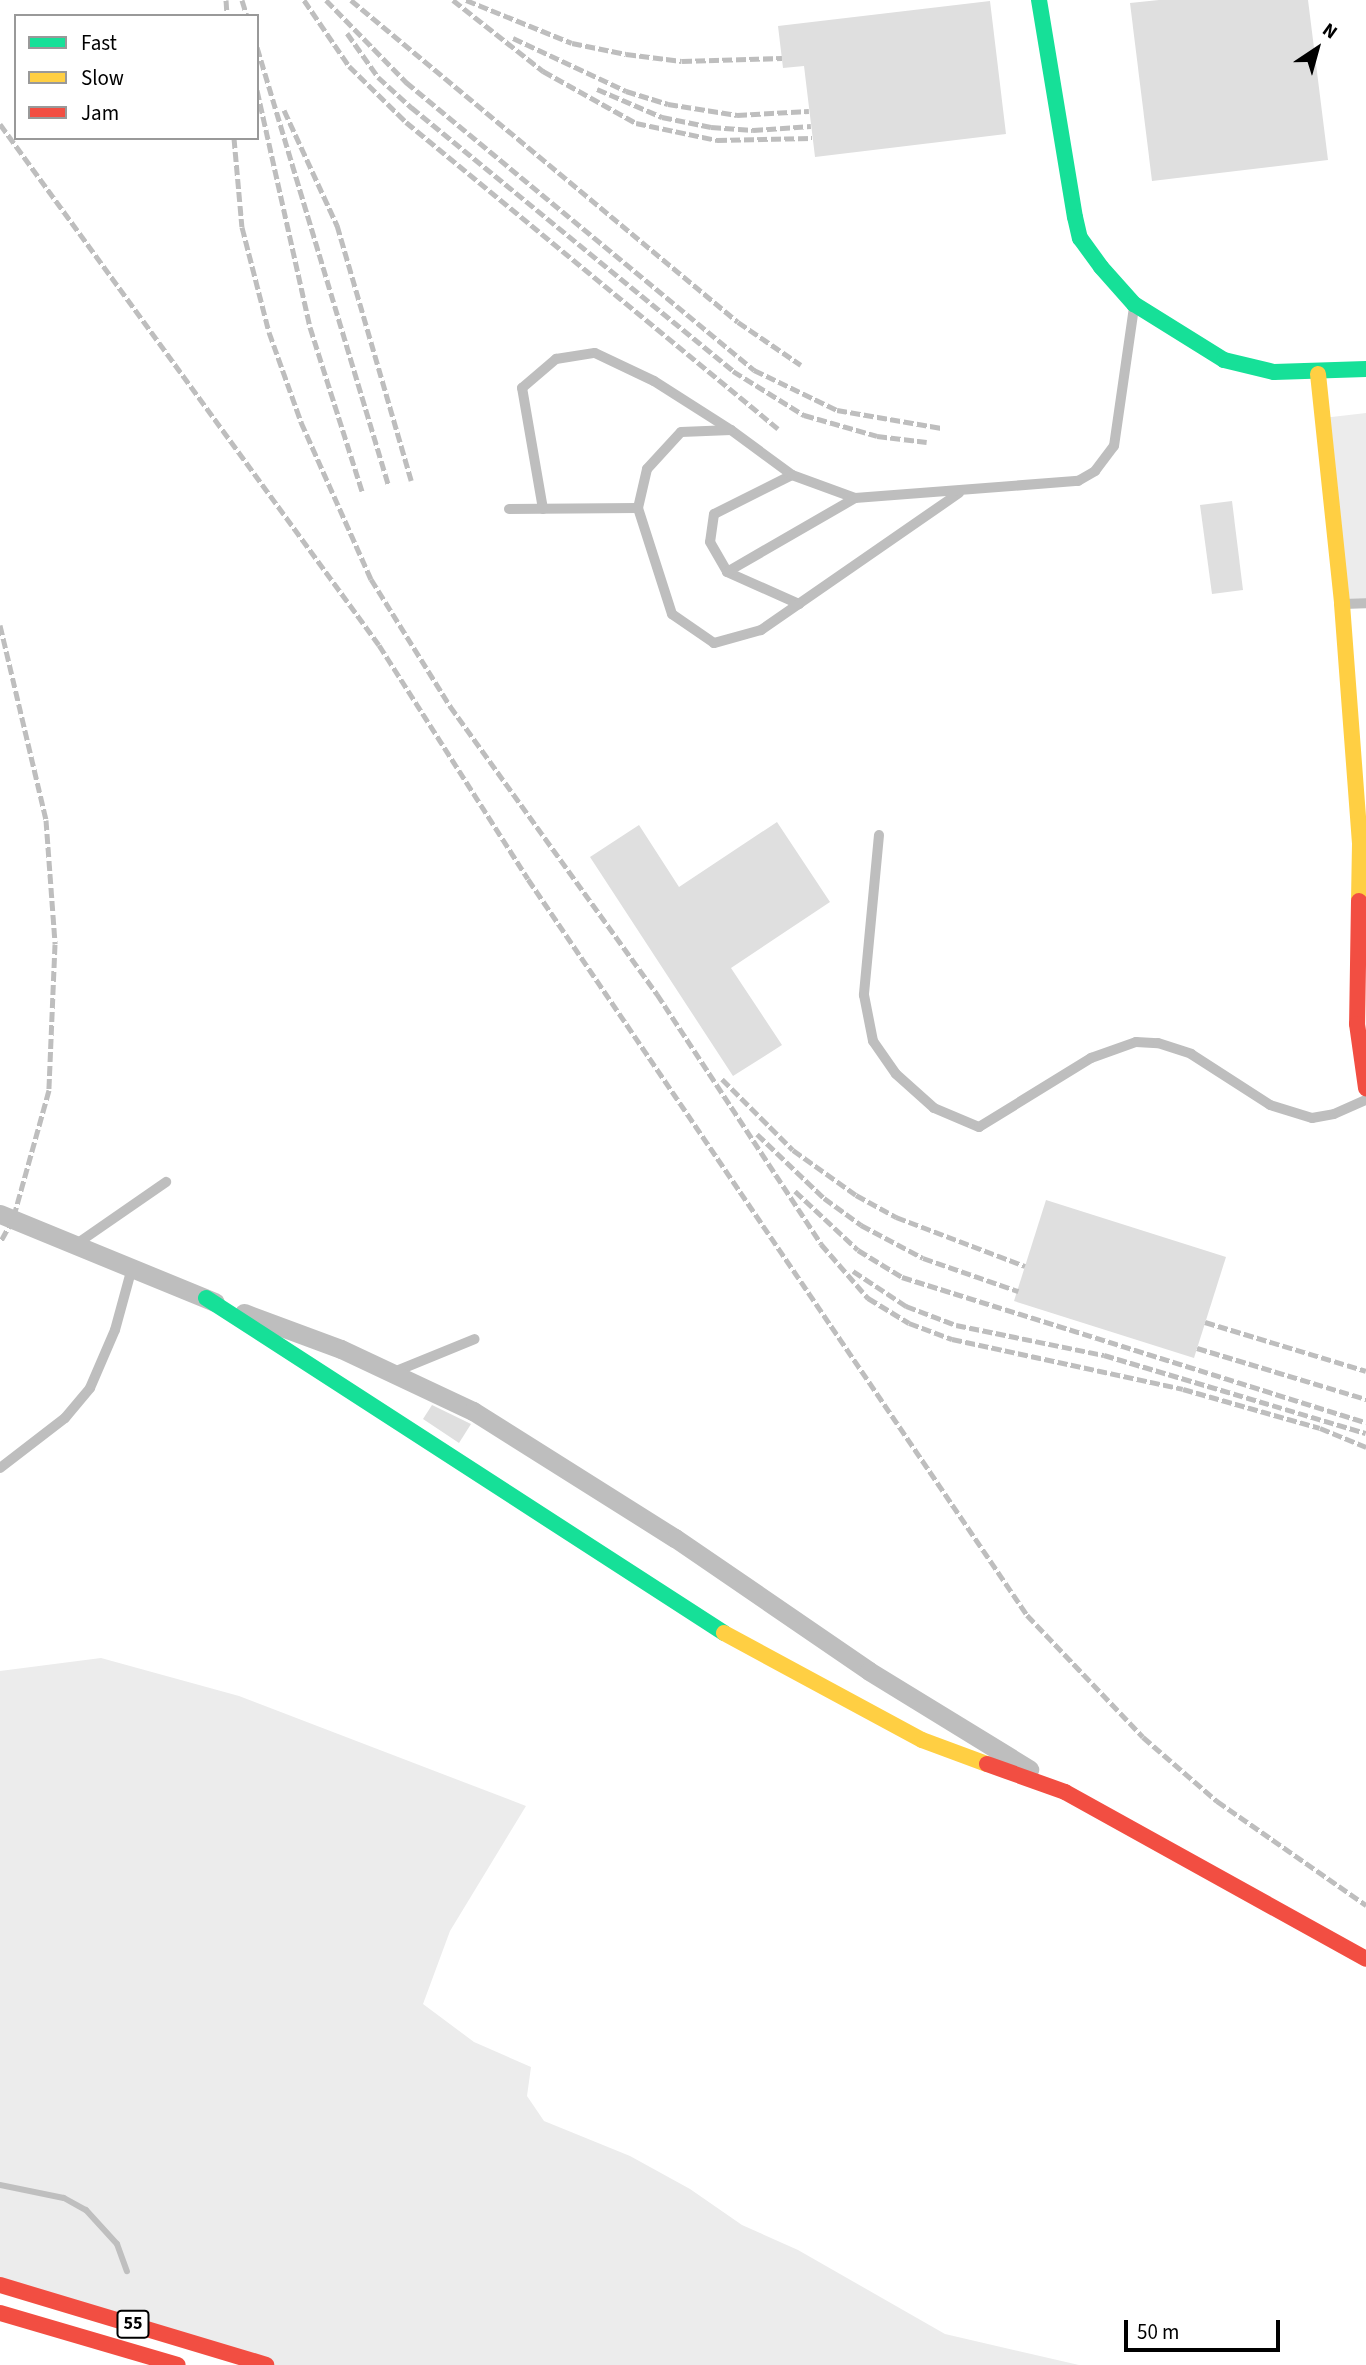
<!DOCTYPE html>
<html>
<head>
<meta charset="utf-8">
<style>
	body { margin:0 }
	#map { position:relative; width:1366px; height:2365px; overflow:hidden; background:#fff; font-family:"Source Sans 3",sans-serif }
	div>[style] { position:absolute }
	.green>* { inset:0; background:#ececec }
	.stream>* { height:6px; margin:-3px; padding:0 3px; transform-origin:3px; border-radius:3px; background:#bfbfbf }
	.building>* { inset:0; background:#dfdfdf }
	.lane>* { height:10px; margin:-5px; padding:0 5px; transform-origin:5px; border-radius:5px; background:#bebebe }
	.street>* { height:19px; margin:-9.5px; padding:0 9.5px; transform-origin:9.5px; border-radius:9.5px; background:#bebebe }
	.fast>* { height:16px; margin:-8px; padding:0 8px; transform-origin:8px; border-radius:8px; background:#16e098 }
	.slow>* { height:16px; margin:-8px; padding:0 8px; transform-origin:8px; border-radius:8px; background:#ffcf43 }
	.jam>* { height:16px; margin:-8px; padding:0 8px; transform-origin:8px; border-radius:8px; background:#f24e42 }
	.rail>* { height:5px; margin-top:-2.5px; transform-origin:0; background:repeating-linear-gradient(90deg,#bebebe 0 10px,transparent 0 13.5px) }
	span { translate:-50% -50%; white-space:nowrap; text-align:center; line-height:1.15; -webkit-text-stroke:7px #fff; paint-order:stroke }
	.shield-label span { padding:2px 5px; background:#fff; border:2px solid; border-radius:5px; -webkit-text-stroke-width:0 }
	.shield-label { font-size:18px; color:#000; font-weight:700 }
	.legend { position:absolute; left:14px; top:14px; width:245px; height:126px; box-sizing:border-box; background:#fff; border:2px solid #999; margin:0; padding:9px 12px; list-style:none; font-size:21px; color:#000 }
	.legend li { display:flex; align-items:center; gap:14px; height:35px }
	.legend b { width:35px; border:2px solid #999 }
	.north { position:absolute; left:1282px; top:14px; width:70px; height:70px; -webkit-text-stroke:5px #fff; paint-order:stroke; rotate:36deg; font-size:19px; font-weight:700; line-height:28px; text-align:center; color:#000 }
	.north::after { content:''; display:block; margin:auto; width:24px; height:32px; background:#000; clip-path:polygon(50% 0,100% 100%,50% 72%,0 100%) }
	.scale { position:absolute; left:1124px; top:2320px; width:156px; height:32px; box-sizing:border-box; border:4px solid #000; border-top:0; padding-left:9px; font-size:21px; line-height:24px; white-space:nowrap; color:#000; -webkit-text-stroke:5px #fff; paint-order:stroke }
</style>
</head>
<body>
<div id="map">
	<div class="green">
		<i style="clip-path:polygon(1366px 413px,1366px 601px,1344px 602px,1323px 418px)"></i>
		<i style="clip-path:polygon(101px 1658px,239px 1696px,526px 1806px,450px 1931px,423px 2004px,474px 2042px,531px 2067px,527px 2096px,544px 2121px,630px 2156px,690px 2189px,742px 2225px,798px 2250px,945px 2334px,1079px 2365px,271px 2365px,0 2283px,0 1671px)"></i>
	</div>
	<div class="stream">
		<i style="left:0;top:2185px;width:65px;rotate:11.5deg"></i>
		<i style="left:64px;top:2198px;width:25px;rotate:29deg"></i>
		<i style="left:86px;top:2210px;width:46px;rotate:47.6deg"></i>
		<i style="left:117px;top:2244px;width:29px;rotate:70deg"></i>
	</div>
	<div class="building">
		<i style="clip-path:polygon(1159px 0,1308px 0,1328px 160px,1152px 181px,1130px 3px)"></i>
		<i style="clip-path:polygon(990px 1px,1006px 134px,815px 157px,804px 66px,783px 68px,778px 26px)"></i>
		<i style="clip-path:polygon(1232px 501px,1243px 590px,1212px 594px,1200px 505px)"></i>
		<i style="clip-path:polygon(777px 822px,830px 902px,731px 968px,782px 1045px,733px 1076px,590px 857px,639px 825px,679px 887px)"></i>
		<i style="clip-path:polygon(1046px 1200px,1226px 1257px,1194px 1358px,1014px 1301px)"></i>
		<i style="clip-path:polygon(432px 1405px,471px 1424px,459px 1443px,423px 1419px)"></i>
	</div>
	<div class="lane">
		<i style="left:792px;top:475px;width:87px;rotate:153.4deg"></i>
		<i style="left:714px;top:514px;width:28px;rotate:98deg"></i>
		<i style="left:710px;top:542px;width:34px;rotate:60deg"></i>
		<i style="left:727px;top:572px;width:79px;rotate:24deg"></i>
		<i style="left:959px;top:493px;width:241px;rotate:145.3deg"></i>
		<i style="left:761px;top:630px;width:49px;rotate:164.5deg"></i>
		<i style="left:714px;top:643px;width:51px;rotate:-145.4deg"></i>
		<i style="left:672px;top:614px;width:111px;rotate:-107.8deg"></i>
		<i style="left:638px;top:508px;width:40px;rotate:-77deg"></i>
		<i style="left:647px;top:469px;width:50px;rotate:-47.4deg"></i>
		<i style="left:681px;top:432px;width:50px;rotate:-2.3deg"></i>
		<i style="left:731px;top:430px;width:76px;rotate:36.4deg"></i>
		<i style="left:792px;top:475px;width:67px;rotate:20.1deg"></i>
		<i style="left:855px;top:498px;width:224px;rotate:-4.4deg"></i>
		<i style="left:1078px;top:481px;width:20px;rotate:-30deg"></i>
		<i style="left:1095px;top:471px;width:31px;rotate:-53deg"></i>
		<i style="left:1114px;top:446px;width:139px;rotate:-81.8deg"></i>
		<i style="left:509px;top:509px;width:129px;rotate:-0.4deg"></i>
		<i style="left:543px;top:509px;width:123px;rotate:-99.8deg"></i>
		<i style="left:522px;top:388px;width:45px;rotate:-40.5deg"></i>
		<i style="left:556px;top:359px;width:39px;rotate:-9deg"></i>
		<i style="left:595px;top:353px;width:65px;rotate:25.4deg"></i>
		<i style="left:654px;top:381px;width:91px;rotate:32.5deg"></i>
		<i style="left:727px;top:572px;width:148px;rotate:-30deg"></i>
		<i style="left:1343px;top:604px;width:23px;rotate:-2deg"></i>
		<i style="left:879px;top:835px;width:161px;rotate:95.4deg"></i>
		<i style="left:864px;top:995px;width:47px;rotate:78.9deg"></i>
		<i style="left:873px;top:1041px;width:40px;rotate:55.1deg"></i>
		<i style="left:896px;top:1074px;width:51px;rotate:41.8deg"></i>
		<i style="left:934px;top:1108px;width:49px;rotate:22.9deg"></i>
		<i style="left:979px;top:1127px;width:132px;rotate:-31.6deg"></i>
		<i style="left:1091px;top:1058px;width:48px;rotate:-19.6deg"></i>
		<i style="left:1136px;top:1042px;width:22px;rotate:3deg"></i>
		<i style="left:1158px;top:1043px;width:35px;rotate:18deg"></i>
		<i style="left:1191px;top:1054px;width:94px;rotate:32.8deg"></i>
		<i style="left:1270px;top:1105px;width:44px;rotate:17.2deg"></i>
		<i style="left:1312px;top:1118px;width:22px;rotate:-10deg"></i>
		<i style="left:1334px;top:1114px;width:35px;rotate:-24deg"></i>
		<i style="left:75px;top:1245px;width:111px;rotate:-34.7deg"></i>
		<i style="left:394px;top:1372px;width:87px;rotate:-22.2deg"></i>
		<i style="left:0;top:1468px;width:82px;rotate:-37.6deg"></i>
		<i style="left:65px;top:1418px;width:39px;rotate:-50deg"></i>
		<i style="left:90px;top:1388px;width:63px;rotate:-66.7deg"></i>
		<i style="left:115px;top:1330px;width:64px;rotate:-74.7deg"></i>
	</div>
	<div class="street">
		<i style="left:0;top:1214px;width:232px;rotate:22.3deg"></i>
		<i style="left:244px;top:1313px;width:103px;rotate:20.4deg"></i>
		<i style="left:341px;top:1349px;width:146px;rotate:25.2deg"></i>
		<i style="left:473px;top:1411px;width:239px;rotate:32.2deg"></i>
		<i style="left:675px;top:1538px;width:235px;rotate:34.4deg"></i>
		<i style="left:869px;top:1671px;width:188px;rotate:31.5deg"></i>
	</div>
	<div class="fast">
		<i style="left:1039px;top:0;width:220px;rotate:80.6deg"></i>
		<i style="left:1075px;top:217px;width:22px;rotate:77deg"></i>
		<i style="left:1080px;top:238px;width:36px;rotate:54deg"></i>
		<i style="left:1101px;top:267px;width:50px;rotate:48.3deg"></i>
		<i style="left:1134px;top:304px;width:106px;rotate:31.9deg"></i>
		<i style="left:1224px;top:360px;width:51px;rotate:13.5deg"></i>
		<i style="left:1274px;top:372px;width:92px;rotate:-1.9deg"></i>
		<i style="left:206px;top:1298px;width:617px;rotate:32.89deg"></i>
	</div>
	<div class="slow">
		<i style="left:1318px;top:374px;width:231px;rotate:84deg"></i>
		<i style="left:1342px;top:604px;width:241px;rotate:85.7deg"></i>
		<i style="left:1360px;top:844px;width:57px;rotate:91deg"></i>
		<i style="left:724px;top:1633px;width:225px;rotate:28.4deg"></i>
		<i style="left:922px;top:1740px;width:69px;rotate:20.3deg"></i>
	</div>
	<div class="jam">
		<i style="left:1359px;top:901px;width:123px;rotate:90.9deg"></i>
		<i style="left:1357px;top:1024px;width:65px;rotate:82deg"></i>
		<i style="left:987px;top:1764px;width:83px;rotate:19.7deg"></i>
		<i style="left:1065px;top:1792px;width:344px;rotate:29deg"></i>
		<i style="left:0;top:2285px;width:278px;rotate:16.7deg"></i>
		<i style="left:0;top:2313px;width:185px;rotate:16.3deg"></i>
	</div>
	<div class="rail">
		<i style="left:226px;top:0;width:16px;rotate:86deg"></i>
		<i style="left:242px;top:0;width:17px;rotate:73deg"></i>
		<i style="left:304px;top:0;width:80px;rotate:55.7deg"></i>
		<i style="left:349px;top:66px;width:80px;rotate:44.5deg"></i>
		<i style="left:406px;top:122px;width:482px;rotate:39.5deg"></i>
		<i style="left:326px;top:0;width:115px;rotate:45.7deg"></i>
		<i style="left:406px;top:82px;width:452px;rotate:39.6deg"></i>
		<i style="left:754px;top:370px;width:92px;rotate:25.7deg"></i>
		<i style="left:837px;top:410px;width:106px;rotate:9.8deg"></i>
		<i style="left:351px;top:0;width:503px;rotate:39.76deg"></i>
		<i style="left:738px;top:322px;width:76px;rotate:34.3deg"></i>
		<i style="left:453px;top:0;width:115px;rotate:38.3deg"></i>
		<i style="left:543px;top:71px;width:107px;rotate:29.2deg"></i>
		<i style="left:636px;top:123px;width:83px;rotate:11.9deg"></i>
		<i style="left:717px;top:140px;width:95px;rotate:-1.2deg"></i>
		<i style="left:466px;top:0;width:114px;rotate:22.1deg"></i>
		<i style="left:572px;top:43px;width:55px;rotate:11.5deg"></i>
		<i style="left:626px;top:54px;width:56px;rotate:7.1deg"></i>
		<i style="left:682px;top:61px;width:100px;rotate:-1.7deg"></i>
		<i style="left:347px;top:33px;width:54px;rotate:54.8deg"></i>
		<i style="left:378px;top:77px;width:45px;rotate:42.3deg"></i>
		<i style="left:411px;top:107px;width:416px;rotate:39.3deg"></i>
		<i style="left:733px;top:371px;width:84px;rotate:31.8deg"></i>
		<i style="left:804px;top:415px;width:76px;rotate:16deg"></i>
		<i style="left:877px;top:436px;width:50px;rotate:6.8deg"></i>
		<i style="left:513px;top:38px;width:125px;rotate:25.1deg"></i>
		<i style="left:626px;top:91px;width:44px;rotate:17.2deg"></i>
		<i style="left:668px;top:104px;width:70px;rotate:9.1deg"></i>
		<i style="left:737px;top:115px;width:72px;rotate:-3.2deg"></i>
		<i style="left:257px;top:47px;width:456px;rotate:73.3deg"></i>
		<i style="left:597px;top:89px;width:71px;rotate:23.3deg"></i>
		<i style="left:662px;top:117px;width:50px;rotate:11.5deg"></i>
		<i style="left:711px;top:127px;width:42px;rotate:4.1deg"></i>
		<i style="left:753px;top:130px;width:58px;rotate:-3.9deg"></i>
		<i style="left:257px;top:90px;width:243px;rotate:77.4deg"></i>
		<i style="left:310px;top:327px;width:172px;rotate:72.4deg"></i>
		<i style="left:284px;top:110px;width:127px;rotate:65.3deg"></i>
		<i style="left:337px;top:225px;width:266px;rotate:73.8deg"></i>
		<i style="left:0;top:124px;width:644px;rotate:53.97deg"></i>
		<i style="left:379px;top:645px;width:277px;rotate:57.5deg"></i>
		<i style="left:528px;top:879px;width:889px;rotate:55.86deg"></i>
		<i style="left:1027px;top:1615px;width:168px;rotate:46.4deg"></i>
		<i style="left:1143px;top:1737px;width:98px;rotate:40.9deg"></i>
		<i style="left:1217px;top:1801px;width:182px;rotate:34.9deg"></i>
		<i style="left:234px;top:138px;width:89px;rotate:84.9deg"></i>
		<i style="left:242px;top:227px;width:108px;rotate:75.6deg"></i>
		<i style="left:269px;top:332px;width:96px;rotate:70.4deg"></i>
		<i style="left:301px;top:422px;width:172px;rotate:66deg"></i>
		<i style="left:371px;top:579px;width:150px;rotate:58.1deg"></i>
		<i style="left:450px;top:706px;width:355px;rotate:54.3deg"></i>
		<i style="left:657px;top:994px;width:299px;rotate:56.7deg"></i>
		<i style="left:821px;top:1244px;width:72px;rotate:49deg"></i>
		<i style="left:868px;top:1298px;width:48px;rotate:31.4deg"></i>
		<i style="left:909px;top:1323px;width:46px;rotate:20.4deg"></i>
		<i style="left:952px;top:1339px;width:236px;rotate:12.2deg"></i>
		<i style="left:1183px;top:1389px;width:142px;rotate:15.9deg"></i>
		<i style="left:1320px;top:1428px;width:50px;rotate:22.4deg"></i>
		<i style="left:0;top:625px;width:200px;rotate:76.7deg"></i>
		<i style="left:46px;top:820px;width:124px;rotate:85.8deg"></i>
		<i style="left:55px;top:944px;width:146px;rotate:92.4deg"></i>
		<i style="left:49px;top:1090px;width:134px;rotate:105.6deg"></i>
		<i style="left:13px;top:1219px;width:26px;rotate:119deg"></i>
		<i style="left:722px;top:1079px;width:100px;rotate:45deg"></i>
		<i style="left:793px;top:1150px;width:77px;rotate:35.5deg"></i>
		<i style="left:856px;top:1195px;width:46px;rotate:28.8deg"></i>
		<i style="left:896px;top:1217px;width:138px;rotate:20.8deg"></i>
		<i style="left:757px;top:1134px;width:93px;rotate:43.7deg"></i>
		<i style="left:824px;top:1198px;width:46px;rotate:36.1deg"></i>
		<i style="left:861px;top:1225px;width:70px;rotate:28deg"></i>
		<i style="left:923px;top:1258px;width:101px;rotate:19.2deg"></i>
		<i style="left:795px;top:1191px;width:86px;rotate:43.1deg"></i>
		<i style="left:858px;top:1250px;width:52px;rotate:31.5deg"></i>
		<i style="left:902px;top:1277px;width:486px;rotate:17.4deg"></i>
		<i style="left:853px;top:1271px;width:64px;rotate:33.4deg"></i>
		<i style="left:906px;top:1306px;width:53px;rotate:20.8deg"></i>
		<i style="left:956px;top:1325px;width:151px;rotate:11.5deg"></i>
		<i style="left:1104px;top:1355px;width:273px;rotate:16.6deg"></i>
		<i style="left:1205px;top:1322px;width:168px;rotate:16.9deg"></i>
		<i style="left:1197px;top:1348px;width:177px;rotate:16.8deg"></i>
	</div>
	<div class="shield-label">
		<span style="left:133px;top:2324px">55</span>
	</div>
	<ul class="legend">
	<li><b style="height:9px;background:#16e098"></b>Fast</li>
	<li><b style="height:9px;background:#ffcf43"></b>Slow</li>
	<li><b style="height:9px;background:#f24e42"></b>Jam</li>
	</ul>
	<div class="north">N</div>
	<div class="scale">50 m</div>
</div>
</body>
</html>
